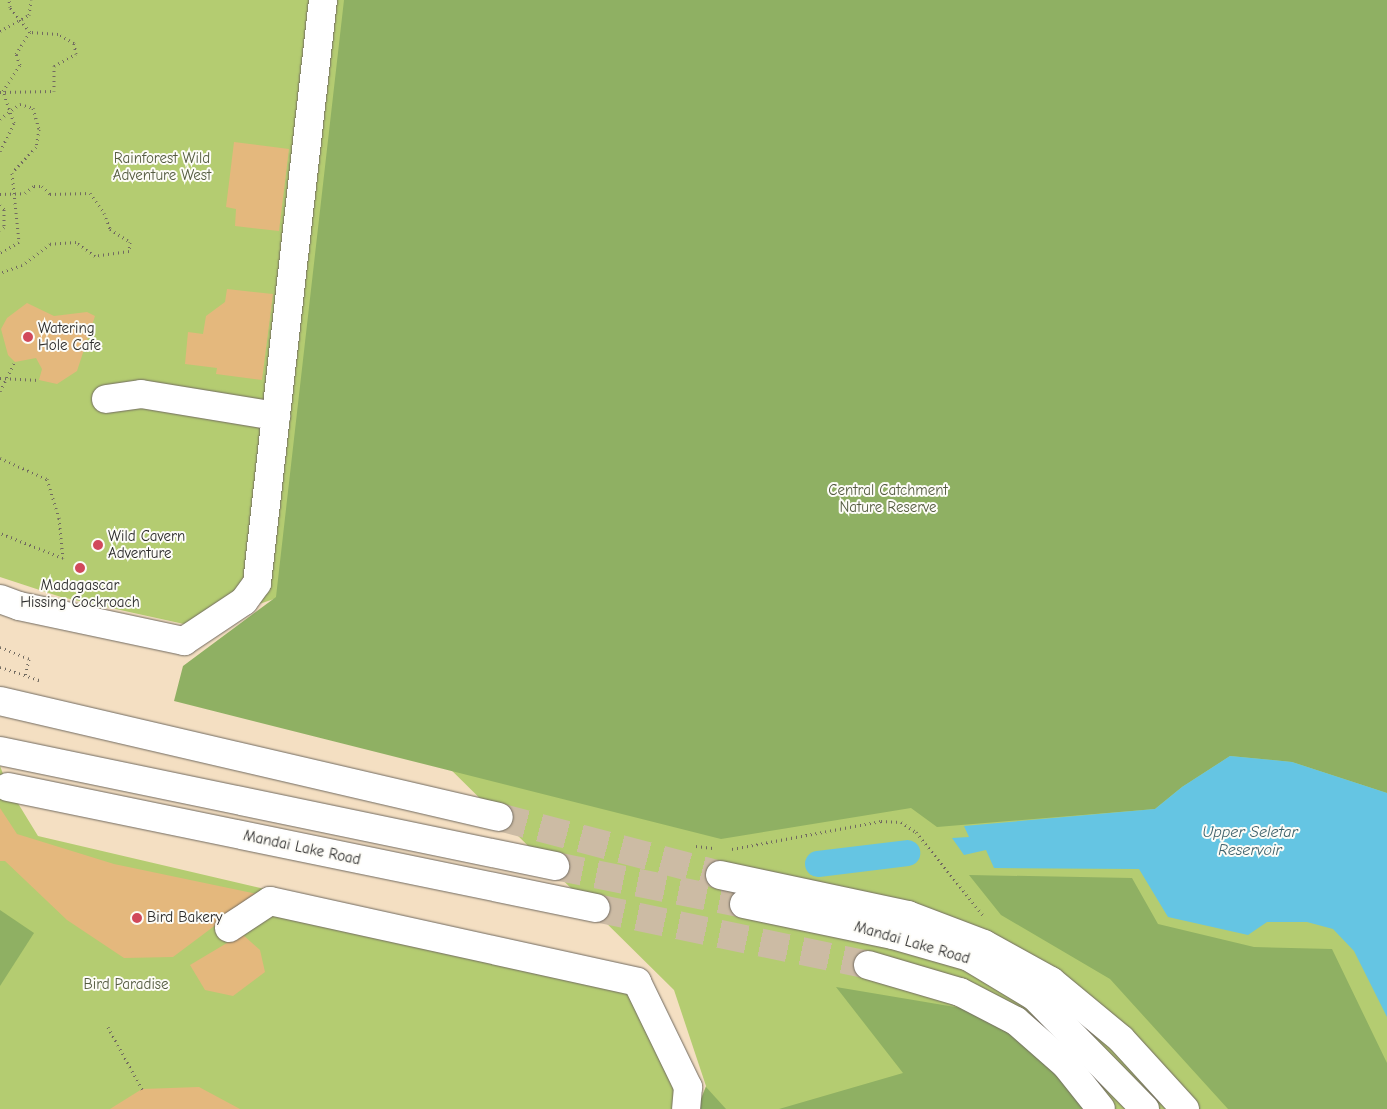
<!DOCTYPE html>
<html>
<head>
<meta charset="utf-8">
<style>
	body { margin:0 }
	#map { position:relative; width:1387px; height:1109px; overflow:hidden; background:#f4dfc2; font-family:"Comic Neue",sans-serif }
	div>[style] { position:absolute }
	.green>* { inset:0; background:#b4cc71 }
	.forest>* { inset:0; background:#8fb063 }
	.water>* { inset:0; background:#65c5e3 }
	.canal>* { height:26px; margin:-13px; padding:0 13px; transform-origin:13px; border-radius:13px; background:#65c5e3 }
	.building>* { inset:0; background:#e4b87d }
	.minor-tunnel>* { height:28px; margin-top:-14px; transform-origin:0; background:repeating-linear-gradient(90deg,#ccbba4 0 28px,transparent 0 42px) }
	.path>* { height:3px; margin-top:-1.5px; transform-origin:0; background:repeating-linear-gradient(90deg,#716a60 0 1px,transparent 0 5px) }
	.roads { filter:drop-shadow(0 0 1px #716a60) drop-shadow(0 0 1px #716a60) }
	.minor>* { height:28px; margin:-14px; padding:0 14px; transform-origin:14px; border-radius:14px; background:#fff }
	.path-bridge>* { height:3px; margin-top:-1.5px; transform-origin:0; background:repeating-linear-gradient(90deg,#716a60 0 1px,transparent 0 5px) }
	.dots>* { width:14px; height:14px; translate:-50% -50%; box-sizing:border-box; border:2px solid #fdfcf7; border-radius:50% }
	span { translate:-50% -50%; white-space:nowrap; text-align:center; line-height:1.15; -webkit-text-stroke:4px #fdfcf7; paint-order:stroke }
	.park-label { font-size:15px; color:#545b40 }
	.poi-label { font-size:15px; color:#2b2b2b }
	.left { translate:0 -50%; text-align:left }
	.street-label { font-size:15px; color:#2b2b2b }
	.water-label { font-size:16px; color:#3f616b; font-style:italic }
</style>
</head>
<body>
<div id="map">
	<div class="green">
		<i style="clip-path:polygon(0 0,1387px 0,1387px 1109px,697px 1109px,706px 1086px,674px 990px,277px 598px,193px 626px,61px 597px,0 577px)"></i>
		<i style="clip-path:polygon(0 766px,8px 787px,38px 836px,646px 978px,691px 1109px,0 1109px)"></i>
	</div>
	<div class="forest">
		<i style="clip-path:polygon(344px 0,1387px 0,1387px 793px,1292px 762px,1230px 756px,1182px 787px,1155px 809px,937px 827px,911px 808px,721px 839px,174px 701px,183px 666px,276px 597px)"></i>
		<i style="clip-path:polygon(969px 875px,1132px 878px,1158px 924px,1254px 947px,1332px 949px,1387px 1063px,1387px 1109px,1228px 1109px,1110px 979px,1001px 915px)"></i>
		<i style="clip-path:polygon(0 910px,34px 933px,0 986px)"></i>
		<i style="clip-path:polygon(836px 987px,967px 1009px,1020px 1034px,1106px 1109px,779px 1109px,903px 1073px)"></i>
		<i style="clip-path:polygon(706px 1087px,726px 1109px,697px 1109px)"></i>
	</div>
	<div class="water">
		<i style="clip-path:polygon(1230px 756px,1292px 762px,1387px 793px,1387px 1017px,1354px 951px,1333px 929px,1307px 922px,1267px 922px,1248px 935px,1168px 917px,1139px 869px,994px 868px,986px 850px,964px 855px,952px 838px,969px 837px,964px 826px,1155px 809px,1182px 787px)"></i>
	</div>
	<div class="canal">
		<i style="left:818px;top:864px;width:90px;rotate:-7deg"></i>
	</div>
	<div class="building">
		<i style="clip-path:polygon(234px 142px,289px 149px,279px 231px,235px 226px,236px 209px,226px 207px)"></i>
		<i style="clip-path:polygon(227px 289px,273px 294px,262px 380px,216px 374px,217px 368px,185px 364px,188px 332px,203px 334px,206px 316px,225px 302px)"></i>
		<i style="clip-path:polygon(27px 303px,54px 316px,87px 312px,95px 316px,77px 371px,57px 384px,39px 380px,42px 369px,36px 358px,15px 362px,8px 355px,1px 329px,7px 318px)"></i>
		<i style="clip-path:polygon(0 808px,17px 834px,114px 864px,257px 894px,173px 957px,124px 958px,67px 920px,5px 861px,0 861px)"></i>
		<i style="clip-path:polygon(242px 934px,260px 950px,265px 972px,233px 996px,205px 990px,190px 965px)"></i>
		<i style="clip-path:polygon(199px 1087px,240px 1109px,110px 1109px,142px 1089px)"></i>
	</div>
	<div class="minor-tunnel">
		<i style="left:499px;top:817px;width:228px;rotate:14.7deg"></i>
		<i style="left:555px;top:866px;width:193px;rotate:11.4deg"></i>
		<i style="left:596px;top:908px;width:278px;rotate:11.8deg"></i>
	</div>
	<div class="path">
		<i style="left:0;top:92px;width:54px;rotate:-1.1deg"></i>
		<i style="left:54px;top:91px;width:25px;rotate:-90deg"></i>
		<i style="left:54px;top:66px;width:25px;rotate:-29deg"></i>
		<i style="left:76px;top:54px;width:11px;rotate:-100deg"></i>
		<i style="left:74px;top:43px;width:18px;rotate:-151deg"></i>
		<i style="left:58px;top:34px;width:28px;rotate:-176deg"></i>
		<i style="left:30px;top:32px;width:32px;rotate:-129deg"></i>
		<i style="left:10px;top:7px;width:7px;rotate:-98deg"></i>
		<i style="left:0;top:151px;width:31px;rotate:-63deg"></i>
		<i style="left:14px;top:123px;width:34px;rotate:-109deg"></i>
		<i style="left:3px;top:91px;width:31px;rotate:-57deg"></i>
		<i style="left:20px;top:65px;width:12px;rotate:-110deg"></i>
		<i style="left:16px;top:54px;width:26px;rotate:-58deg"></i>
		<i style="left:0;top:194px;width:25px;rotate:-2deg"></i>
		<i style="left:25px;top:193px;width:11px;rotate:-38deg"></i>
		<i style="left:34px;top:186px;width:8px"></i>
		<i style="left:42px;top:186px;width:11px;rotate:45deg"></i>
		<i style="left:50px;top:194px;width:40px;rotate:-1.4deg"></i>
		<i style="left:90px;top:193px;width:24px;rotate:55deg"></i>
		<i style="left:104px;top:213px;width:17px;rotate:69deg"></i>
		<i style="left:110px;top:229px;width:24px;rotate:33deg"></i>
		<i style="left:130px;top:242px;width:9px;rotate:96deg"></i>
		<i style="left:129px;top:251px;width:34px;rotate:172deg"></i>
		<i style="left:95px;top:256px;width:24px;rotate:-144deg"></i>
		<i style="left:76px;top:242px;width:26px;rotate:176deg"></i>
		<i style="left:50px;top:244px;width:35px;rotate:143deg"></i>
		<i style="left:22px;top:265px;width:23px;rotate:160deg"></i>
		<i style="left:0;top:205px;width:6px;rotate:45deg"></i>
		<i style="left:4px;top:209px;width:18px;rotate:90deg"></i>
		<i style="left:4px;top:227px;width:5px;rotate:143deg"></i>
		<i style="left:0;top:378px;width:39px;rotate:3deg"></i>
		<i style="left:0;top:391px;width:33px;rotate:-63deg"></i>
		<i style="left:0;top:458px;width:51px;rotate:24.1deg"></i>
		<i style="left:47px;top:479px;width:41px;rotate:72.9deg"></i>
		<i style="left:59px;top:518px;width:40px;rotate:84.3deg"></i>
		<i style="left:63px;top:558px;width:68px;rotate:-158.4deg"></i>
		<i style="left:0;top:647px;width:31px;rotate:22deg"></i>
		<i style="left:29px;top:659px;width:18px;rotate:103deg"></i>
		<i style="left:0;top:667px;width:44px;rotate:18.4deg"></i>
		<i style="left:696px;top:846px;width:17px;rotate:7deg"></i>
		<i style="left:732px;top:849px;width:152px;rotate:-10.6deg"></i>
		<i style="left:881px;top:821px;width:20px;rotate:3deg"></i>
		<i style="left:901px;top:822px;width:18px;rotate:34deg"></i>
		<i style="left:916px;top:832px;width:107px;rotate:51.1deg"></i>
		<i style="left:108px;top:1027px;width:71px;rotate:61.3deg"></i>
	</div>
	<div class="roads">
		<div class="minor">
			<i style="left:106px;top:399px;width:35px;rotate:-8deg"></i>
			<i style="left:141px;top:394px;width:137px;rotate:9.3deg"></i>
			<i style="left:0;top:599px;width:20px;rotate:20deg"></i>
			<i style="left:19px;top:606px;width:169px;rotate:12deg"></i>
			<i style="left:184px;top:641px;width:72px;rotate:-33.7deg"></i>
			<i style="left:244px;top:601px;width:22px;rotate:-54deg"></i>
			<i style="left:257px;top:583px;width:587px;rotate:-83.54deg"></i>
			<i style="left:0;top:701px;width:512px;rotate:13.09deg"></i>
			<i style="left:0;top:751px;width:567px;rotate:11.71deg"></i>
			<i style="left:8px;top:787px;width:600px;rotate:11.63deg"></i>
			<i style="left:720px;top:875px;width:192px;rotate:12deg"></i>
			<i style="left:908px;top:915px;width:81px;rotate:20.9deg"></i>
			<i style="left:984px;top:944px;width:77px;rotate:28.9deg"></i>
			<i style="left:1051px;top:981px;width:91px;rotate:39.6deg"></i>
			<i style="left:1121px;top:1039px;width:95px;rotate:47.6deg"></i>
			<i style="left:744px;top:904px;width:152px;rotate:11.8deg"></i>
			<i style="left:893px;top:935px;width:79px;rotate:16.1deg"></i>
			<i style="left:969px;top:957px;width:77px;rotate:31.2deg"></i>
			<i style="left:1035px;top:997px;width:157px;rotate:45.5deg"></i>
			<i style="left:229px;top:928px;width:49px;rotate:-33.4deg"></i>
			<i style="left:270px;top:901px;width:376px;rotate:12.4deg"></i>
			<i style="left:637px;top:982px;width:117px;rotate:64.1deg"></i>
			<i style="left:688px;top:1087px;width:22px;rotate:95deg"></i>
			<i style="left:868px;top:965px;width:96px;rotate:16.4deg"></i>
			<i style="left:960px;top:992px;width:63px;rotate:27.4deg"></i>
			<i style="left:1016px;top:1021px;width:67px;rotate:41.3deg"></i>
			<i style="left:1066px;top:1065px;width:56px;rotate:51.5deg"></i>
		</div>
	</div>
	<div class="path-bridge">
		<i style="left:0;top:31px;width:33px;rotate:-29deg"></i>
		<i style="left:29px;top:15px;width:15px;rotate:-82deg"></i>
		<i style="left:0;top:119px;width:25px;rotate:-37deg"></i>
		<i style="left:20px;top:104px;width:14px;rotate:17deg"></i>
		<i style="left:33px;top:108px;width:22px;rotate:74deg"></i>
		<i style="left:39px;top:129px;width:18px;rotate:99deg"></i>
		<i style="left:36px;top:147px;width:35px;rotate:133deg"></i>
		<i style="left:12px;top:173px;width:69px;rotate:84.2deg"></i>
		<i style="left:19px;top:242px;width:22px;rotate:150deg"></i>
	</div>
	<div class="dots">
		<i style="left:28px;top:337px;background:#d1495b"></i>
		<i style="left:98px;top:545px;background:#d1495b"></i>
		<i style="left:80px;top:568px;background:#d1495b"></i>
		<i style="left:137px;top:918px;background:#d1495b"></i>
	</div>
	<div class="park-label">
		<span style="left:162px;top:167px">Rainforest Wild<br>Adventure West</span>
		<span style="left:888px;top:499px">Central Catchment<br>Nature Reserve</span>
		<span style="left:126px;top:985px">Bird Paradise</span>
	</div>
	<div class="poi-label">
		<span class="left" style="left:38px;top:337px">Watering<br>Hole Cafe</span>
		<span class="left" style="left:108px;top:545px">Wild Cavern<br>Adventure</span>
		<span style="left:80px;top:594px">Madagascar<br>Hissing Cockroach</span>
		<span class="left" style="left:147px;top:918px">Bird Bakery</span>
	</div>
	<div class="street-label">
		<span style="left:302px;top:848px;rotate:12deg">Mandai Lake Road</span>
		<span style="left:912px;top:943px;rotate:16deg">Mandai Lake Road</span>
	</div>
	<div class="water-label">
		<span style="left:1250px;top:841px">Upper Seletar<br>Reservoir</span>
	</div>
</div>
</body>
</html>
